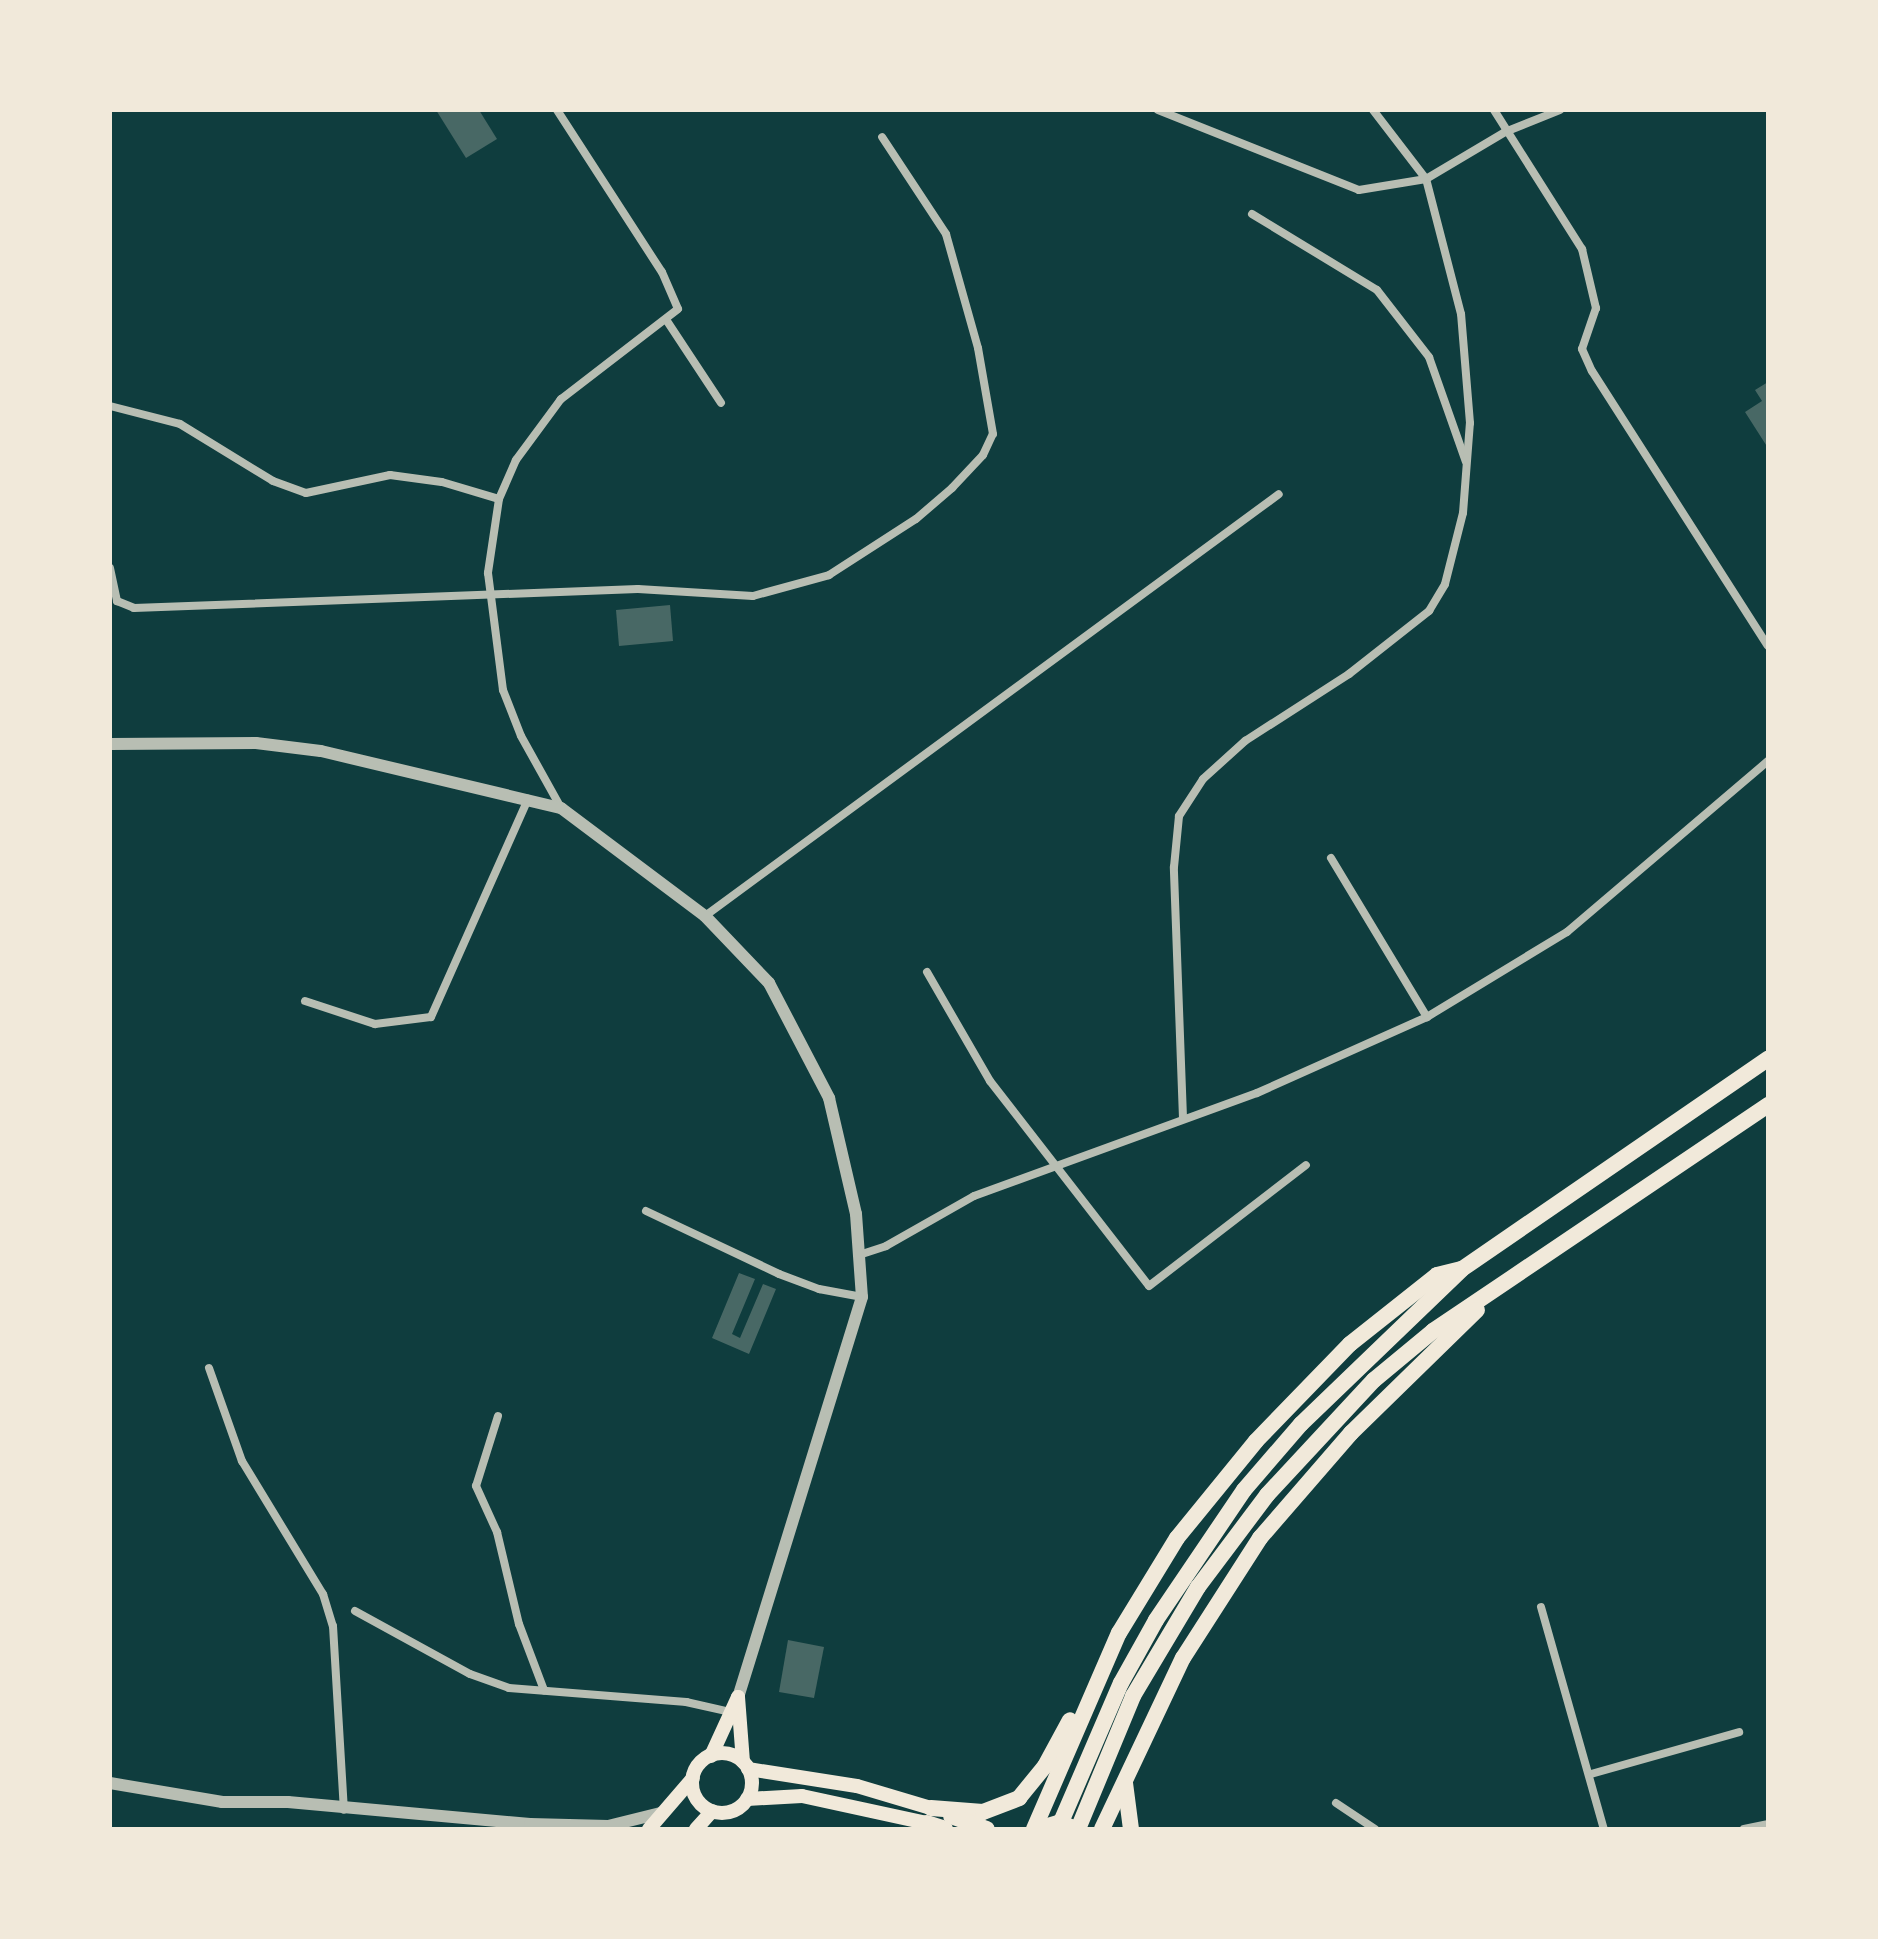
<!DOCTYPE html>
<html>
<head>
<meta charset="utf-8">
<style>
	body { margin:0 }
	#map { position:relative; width:1878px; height:1939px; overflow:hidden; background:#0f3d3e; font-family:Jost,sans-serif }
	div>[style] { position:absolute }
	.building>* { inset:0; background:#486865 }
	.minor>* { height:8px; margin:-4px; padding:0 4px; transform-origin:4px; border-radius:4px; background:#b8beb3 }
	.tertiary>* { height:12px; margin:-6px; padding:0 6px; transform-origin:6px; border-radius:6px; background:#b8beb3 }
	.secondary>* { height:14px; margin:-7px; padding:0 7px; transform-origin:7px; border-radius:7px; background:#f1e9da }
	.secondary>.ring { margin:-7px; padding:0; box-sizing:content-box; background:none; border:14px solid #f1e9da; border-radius:50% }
	.trunk>* { height:16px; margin:-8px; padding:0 8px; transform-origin:8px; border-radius:8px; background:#f1e9da }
	span { translate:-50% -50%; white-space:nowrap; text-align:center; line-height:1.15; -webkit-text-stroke:7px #f1e9da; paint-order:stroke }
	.frame { position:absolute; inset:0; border:112px solid #f1e9da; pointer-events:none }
</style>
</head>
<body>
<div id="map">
	<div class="building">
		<i style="clip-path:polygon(436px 110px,479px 110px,497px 139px,466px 158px)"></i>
		<i style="clip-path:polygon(1768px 382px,1768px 448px,1745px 412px,1762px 401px,1755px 390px)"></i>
		<i style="clip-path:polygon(670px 605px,673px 641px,619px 646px,616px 610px)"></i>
		<i style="clip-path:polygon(739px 1273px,755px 1279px,732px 1334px,740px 1338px,763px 1284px,776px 1289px,749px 1354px,712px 1338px)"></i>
		<i style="clip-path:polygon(788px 1640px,824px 1647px,814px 1698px,779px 1692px)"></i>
	</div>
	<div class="minor">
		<i style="left:557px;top:110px;width:193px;rotate:57.1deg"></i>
		<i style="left:662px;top:272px;width:40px;rotate:66.6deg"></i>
		<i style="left:678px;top:309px;width:148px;rotate:142.4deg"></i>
		<i style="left:561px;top:399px;width:76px;rotate:126.4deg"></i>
		<i style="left:516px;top:460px;width:43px;rotate:113.6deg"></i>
		<i style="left:499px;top:499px;width:75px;rotate:98.5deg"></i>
		<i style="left:488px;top:573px;width:118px;rotate:82.7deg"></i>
		<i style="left:503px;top:690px;width:49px;rotate:68.6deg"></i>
		<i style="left:521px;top:736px;width:82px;rotate:60.9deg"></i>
		<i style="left:1158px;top:110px;width:216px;rotate:21.7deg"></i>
		<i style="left:1359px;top:190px;width:68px;rotate:-9.3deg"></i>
		<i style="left:1426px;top:179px;width:92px;rotate:-30.7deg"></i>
		<i style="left:1505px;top:132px;width:59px;rotate:-21.8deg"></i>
		<i style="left:1494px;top:110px;width:165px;rotate:57.7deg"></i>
		<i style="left:1582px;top:249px;width:61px;rotate:76.7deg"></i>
		<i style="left:1596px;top:308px;width:43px;rotate:108.9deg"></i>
		<i style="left:1582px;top:349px;width:24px;rotate:66deg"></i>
		<i style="left:1592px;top:371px;width:326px;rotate:57.4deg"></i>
		<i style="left:1252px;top:214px;width:146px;rotate:31.3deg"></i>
		<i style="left:1377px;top:290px;width:85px;rotate:52.2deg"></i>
		<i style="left:1429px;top:357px;width:111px;rotate:70.6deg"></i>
		<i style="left:667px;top:321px;width:98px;rotate:56.6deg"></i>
		<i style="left:110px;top:406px;width:72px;rotate:14.4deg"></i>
		<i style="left:180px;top:424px;width:109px;rotate:31.5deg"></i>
		<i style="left:273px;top:481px;width:35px;rotate:20deg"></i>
		<i style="left:306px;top:493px;width:86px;rotate:-12.1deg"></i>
		<i style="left:390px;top:475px;width:52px;rotate:7.7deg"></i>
		<i style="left:442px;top:482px;width:59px;rotate:16.6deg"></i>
		<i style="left:110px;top:568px;width:34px;rotate:78deg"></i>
		<i style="left:117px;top:601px;width:18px;rotate:22deg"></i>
		<i style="left:134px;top:608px;width:504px;rotate:-2.16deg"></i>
		<i style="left:638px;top:589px;width:115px;rotate:3.5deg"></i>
		<i style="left:753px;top:596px;width:79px;rotate:-15.4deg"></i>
		<i style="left:829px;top:575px;width:103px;rotate:-32.8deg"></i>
		<i style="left:916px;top:519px;width:48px;rotate:-40.7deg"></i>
		<i style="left:952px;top:488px;width:45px;rotate:-46.8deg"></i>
		<i style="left:983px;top:455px;width:23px;rotate:-65deg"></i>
		<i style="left:993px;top:434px;width:87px;rotate:-99.9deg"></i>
		<i style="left:978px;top:348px;width:118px;rotate:-105.7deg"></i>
		<i style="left:946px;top:234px;width:116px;rotate:-123.4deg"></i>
		<i style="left:1331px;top:858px;width:186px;rotate:58.9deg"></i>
		<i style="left:705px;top:916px;width:712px;rotate:-36.32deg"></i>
		<i style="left:927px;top:972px;width:126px;rotate:60deg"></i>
		<i style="left:990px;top:1081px;width:259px;rotate:52.2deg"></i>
		<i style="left:1149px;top:1286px;width:198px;rotate:-37.6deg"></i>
		<i style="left:305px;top:1001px;width:74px;rotate:18.2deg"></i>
		<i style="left:375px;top:1024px;width:56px;rotate:-7.1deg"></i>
		<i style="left:431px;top:1017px;width:239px;rotate:-66deg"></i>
		<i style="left:1183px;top:1118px;width:251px;rotate:-92.1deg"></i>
		<i style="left:1174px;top:867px;width:51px;rotate:-84.4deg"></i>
		<i style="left:1179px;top:816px;width:44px;rotate:-57deg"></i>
		<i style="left:1203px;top:779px;width:57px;rotate:-42.1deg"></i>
		<i style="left:1245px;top:741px;width:124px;rotate:-32.8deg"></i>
		<i style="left:1349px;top:674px;width:102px;rotate:-38.2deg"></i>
		<i style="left:1429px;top:611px;width:31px;rotate:-59deg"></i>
		<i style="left:1445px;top:584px;width:73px;rotate:-75.8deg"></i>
		<i style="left:1463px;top:513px;width:90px;rotate:-85.6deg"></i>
		<i style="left:1470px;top:423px;width:109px;rotate:-94.7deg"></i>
		<i style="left:1461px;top:314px;width:139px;rotate:-104.5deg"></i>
		<i style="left:1426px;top:179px;width:87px;rotate:-127.5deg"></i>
		<i style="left:646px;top:1211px;width:147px;rotate:25.3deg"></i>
		<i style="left:779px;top:1274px;width:43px;rotate:20.6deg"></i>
		<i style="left:819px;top:1289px;width:44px;rotate:10.5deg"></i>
		<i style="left:862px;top:1254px;width:25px;rotate:-18deg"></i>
		<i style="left:886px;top:1246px;width:101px;rotate:-29.6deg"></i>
		<i style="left:974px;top:1196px;width:301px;rotate:-20deg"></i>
		<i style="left:1257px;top:1093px;width:186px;rotate:-24.1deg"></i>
		<i style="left:1427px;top:1017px;width:164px;rotate:-31.3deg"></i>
		<i style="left:1567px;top:932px;width:264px;rotate:-40.4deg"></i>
		<i style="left:209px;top:1368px;width:99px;rotate:70.5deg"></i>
		<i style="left:242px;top:1461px;width:156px;rotate:58.7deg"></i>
		<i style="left:323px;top:1594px;width:34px;rotate:73deg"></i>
		<i style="left:333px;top:1626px;width:184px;rotate:86.6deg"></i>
		<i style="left:498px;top:1416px;width:73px;rotate:107.4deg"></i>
		<i style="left:476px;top:1486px;width:51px;rotate:65.5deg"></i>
		<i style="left:497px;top:1532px;width:95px;rotate:76.6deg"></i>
		<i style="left:519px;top:1624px;width:71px;rotate:69.3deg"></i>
		<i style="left:1541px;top:1607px;width:231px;rotate:74.2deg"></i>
		<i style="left:355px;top:1611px;width:131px;rotate:28.7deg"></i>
		<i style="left:470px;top:1674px;width:41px;rotate:19.7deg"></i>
		<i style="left:509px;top:1688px;width:178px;rotate:4.5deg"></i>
		<i style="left:686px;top:1702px;width:45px;rotate:12.8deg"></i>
		<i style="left:1591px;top:1774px;width:154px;rotate:-15.8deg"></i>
		<i style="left:1336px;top:1803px;width:47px;rotate:33.7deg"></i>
		<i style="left:1744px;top:1829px;width:25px;rotate:-12deg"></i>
	</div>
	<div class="tertiary">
		<i style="left:110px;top:744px;width:146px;rotate:-0.4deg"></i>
		<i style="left:256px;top:743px;width:65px;rotate:7deg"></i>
		<i style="left:321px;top:751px;width:247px;rotate:13.4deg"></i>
		<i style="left:561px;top:808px;width:180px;rotate:36.9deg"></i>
		<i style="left:705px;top:916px;width:93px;rotate:46.3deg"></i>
		<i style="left:769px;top:983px;width:130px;rotate:62.4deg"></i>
		<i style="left:829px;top:1098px;width:119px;rotate:76.9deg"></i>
		<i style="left:856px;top:1214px;width:83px;rotate:85.9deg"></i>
		<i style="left:862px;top:1297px;width:419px;rotate:107.2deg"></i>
		<i style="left:110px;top:1783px;width:114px;rotate:9.6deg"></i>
		<i style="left:222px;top:1802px;width:66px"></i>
		<i style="left:288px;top:1802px;width:243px;rotate:5.2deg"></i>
		<i style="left:530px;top:1824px;width:78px;rotate:1.5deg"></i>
		<i style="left:608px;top:1826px;width:55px;rotate:-13.8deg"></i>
	</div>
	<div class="secondary">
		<i style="left:738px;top:1697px;width:65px;rotate:85.6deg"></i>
		<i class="ring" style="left:692px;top:1753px;width:46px;height:46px"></i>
		<i style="left:711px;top:1756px;width:65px;rotate:-65.4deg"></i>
		<i style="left:748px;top:1769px;width:110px;rotate:8.9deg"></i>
		<i style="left:857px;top:1786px;width:77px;rotate:16.6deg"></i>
		<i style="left:747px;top:1799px;width:55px;rotate:-3.1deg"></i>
		<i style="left:802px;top:1796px;width:128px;rotate:12.2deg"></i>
		<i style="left:649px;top:1829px;width:67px;rotate:-49.2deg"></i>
		<i style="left:696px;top:1829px;width:24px;rotate:-48deg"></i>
	</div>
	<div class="trunk">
		<i style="left:1125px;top:1783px;width:46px;rotate:82.6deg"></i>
		<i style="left:931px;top:1808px;width:52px;rotate:4.4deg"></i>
		<i style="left:983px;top:1812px;width:39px;rotate:-21deg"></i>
		<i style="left:1019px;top:1798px;width:41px;rotate:-50.9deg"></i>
		<i style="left:1045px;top:1766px;width:52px;rotate:-61.5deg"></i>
		<i style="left:951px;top:1816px;width:38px;rotate:20deg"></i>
		<i style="left:927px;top:1823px;width:19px;rotate:18deg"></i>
		<i style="left:1034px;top:1829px;width:214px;rotate:-66.6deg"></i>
		<i style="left:1119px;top:1633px;width:111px;rotate:-58.6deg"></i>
		<i style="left:1177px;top:1538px;width:125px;rotate:-50.8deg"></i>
		<i style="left:1256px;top:1441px;width:135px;rotate:-45.9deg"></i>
		<i style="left:1350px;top:1344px;width:111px;rotate:-38.4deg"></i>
		<i style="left:1437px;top:1275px;width:25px;rotate:-14deg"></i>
		<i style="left:1038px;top:1829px;width:21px;rotate:-17deg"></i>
		<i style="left:1058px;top:1823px;width:21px;rotate:17deg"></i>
		<i style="left:1078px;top:1829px;width:144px;rotate:-67.5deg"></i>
		<i style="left:1133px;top:1696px;width:127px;rotate:-59.2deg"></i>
		<i style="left:1198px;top:1587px;width:115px;rotate:-53.1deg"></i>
		<i style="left:1267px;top:1495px;width:157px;rotate:-47.1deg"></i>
		<i style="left:1374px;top:1380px;width:77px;rotate:-39.7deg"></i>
		<i style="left:1433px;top:1331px;width:404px;rotate:-34deg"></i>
		<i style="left:1058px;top:1829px;width:159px;rotate:-66.7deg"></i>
		<i style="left:1121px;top:1683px;width:72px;rotate:-60.9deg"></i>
		<i style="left:1156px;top:1620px;width:157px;rotate:-55.9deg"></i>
		<i style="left:1244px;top:1490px;width:87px;rotate:-49.2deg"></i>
		<i style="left:1301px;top:1424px;width:223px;rotate:-43.9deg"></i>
		<i style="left:1462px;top:1269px;width:371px;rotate:-34.5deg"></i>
		<i style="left:1102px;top:1829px;width:189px;rotate:-64.7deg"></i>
		<i style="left:1183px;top:1658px;width:143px;rotate:-57.3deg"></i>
		<i style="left:1260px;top:1538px;width:139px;rotate:-49.1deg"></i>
		<i style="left:1351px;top:1433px;width:176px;rotate:-44.3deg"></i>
	</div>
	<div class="frame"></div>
</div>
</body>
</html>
